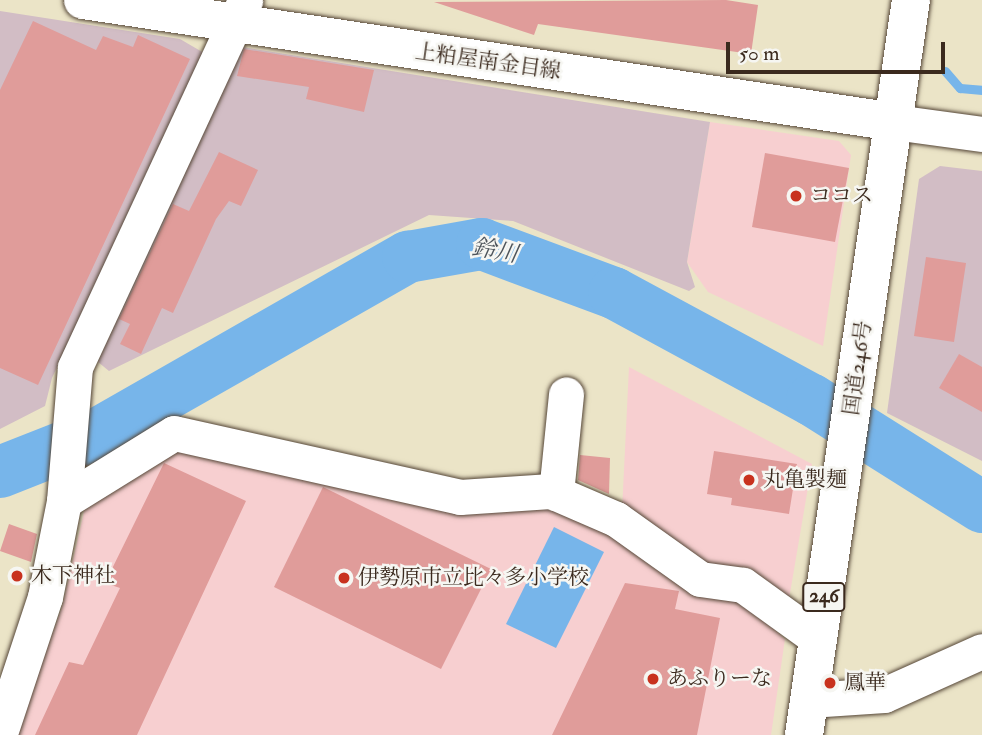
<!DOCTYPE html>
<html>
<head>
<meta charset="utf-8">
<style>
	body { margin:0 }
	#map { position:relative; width:982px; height:735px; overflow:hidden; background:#ebe4c7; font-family:"IM FELL Double Pica","Noto Serif JP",serif }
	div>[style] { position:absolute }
	.built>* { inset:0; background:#f7cfd0 }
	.industrial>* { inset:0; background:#d2bdc5 }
	.water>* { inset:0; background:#77b5ea }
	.stream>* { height:9px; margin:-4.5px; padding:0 4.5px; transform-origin:4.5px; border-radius:4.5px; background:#77b5ea }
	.river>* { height:52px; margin:-26px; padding:0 26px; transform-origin:26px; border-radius:26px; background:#77b5ea }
	.building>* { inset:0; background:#e09c9a }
	.roads { filter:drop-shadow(0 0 2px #554637) drop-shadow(0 0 2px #554637) }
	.minor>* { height:35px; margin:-17.5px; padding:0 17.5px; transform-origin:17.5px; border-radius:17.5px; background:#fff }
	.major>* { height:38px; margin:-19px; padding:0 19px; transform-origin:19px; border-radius:19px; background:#fff }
	.highway>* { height:38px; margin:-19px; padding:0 19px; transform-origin:19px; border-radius:19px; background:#fff }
	.dots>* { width:19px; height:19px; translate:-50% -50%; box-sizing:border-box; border:4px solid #f6f6f2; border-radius:50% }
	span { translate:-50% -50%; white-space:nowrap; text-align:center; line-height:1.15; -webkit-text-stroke:5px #f6f6f2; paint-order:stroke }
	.shield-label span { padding:2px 5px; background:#f6f6f2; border:2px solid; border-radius:5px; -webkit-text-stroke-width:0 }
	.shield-label { font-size:19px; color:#3b2a1e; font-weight:700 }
	.street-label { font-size:21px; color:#3b2a1e }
	.poi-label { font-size:21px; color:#3b2a1e }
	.left { translate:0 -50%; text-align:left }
	.water-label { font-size:23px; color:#4d545b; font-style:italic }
	.scale { position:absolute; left:726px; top:42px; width:219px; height:32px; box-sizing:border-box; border:4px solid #3b2a1e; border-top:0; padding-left:9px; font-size:21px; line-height:24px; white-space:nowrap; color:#3b2a1e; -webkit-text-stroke:5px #f6f6f2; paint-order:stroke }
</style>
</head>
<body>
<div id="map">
	<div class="built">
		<i style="clip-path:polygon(710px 122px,839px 141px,851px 155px,823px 346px,708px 292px,687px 262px)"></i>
		<i style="clip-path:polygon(629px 367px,812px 464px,789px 599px,704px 566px,622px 511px)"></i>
		<i style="clip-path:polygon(169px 448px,567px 504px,740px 599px,785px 639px,771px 735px,16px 735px,62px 607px,86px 503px)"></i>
	</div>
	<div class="industrial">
		<i style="clip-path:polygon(0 11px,180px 39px,204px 53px,52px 378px,45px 406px,0 429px)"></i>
		<i style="clip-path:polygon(242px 47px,710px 122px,687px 262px,695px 287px,689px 291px,513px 221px,429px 215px,109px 371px,98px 362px,102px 352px)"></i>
		<i style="clip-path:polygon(940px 166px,982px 171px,982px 461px,887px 413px,919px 179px)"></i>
	</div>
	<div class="water">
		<i style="clip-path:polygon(554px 527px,604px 552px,556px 648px,506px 624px)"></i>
	</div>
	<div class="stream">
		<i style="left:945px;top:71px;width:23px;rotate:49deg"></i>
		<i style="left:960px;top:88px;width:22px;rotate:5deg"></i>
	</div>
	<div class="river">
		<i style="left:0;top:472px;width:106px;rotate:-21.5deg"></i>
		<i style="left:99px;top:433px;width:356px;rotate:-29.7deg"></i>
		<i style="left:408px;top:257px;width:75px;rotate:-10deg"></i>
		<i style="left:482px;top:244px;width:141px;rotate:20.4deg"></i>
		<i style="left:614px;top:293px;width:225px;rotate:28.4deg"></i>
		<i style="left:812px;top:400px;width:201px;rotate:32.2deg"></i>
	</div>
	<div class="building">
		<i style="clip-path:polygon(726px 0,758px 5px,751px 54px,538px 24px,534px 35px,434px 2px)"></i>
		<i style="clip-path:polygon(33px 21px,96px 50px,103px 36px,133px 47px,138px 35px,190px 59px,38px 385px,0 368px,0 90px)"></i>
		<i style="clip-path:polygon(244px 49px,374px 70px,364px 112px,306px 99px,309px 87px,237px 76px)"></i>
		<i style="clip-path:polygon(219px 152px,258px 170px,241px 206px,229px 201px,216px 219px,173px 313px,162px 308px,141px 354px,120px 344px,130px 324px,119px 319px,173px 204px,189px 211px)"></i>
		<i style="clip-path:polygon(765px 153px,849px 168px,835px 242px,752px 227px)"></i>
		<i style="clip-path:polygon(926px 257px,966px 263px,954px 342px,914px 336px)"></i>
		<i style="clip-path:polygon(959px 354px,982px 367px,982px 412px,939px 388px)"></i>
		<i style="clip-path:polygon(714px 451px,797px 464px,789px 514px,731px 505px,732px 498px,707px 494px)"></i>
		<i style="clip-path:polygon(580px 455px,610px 458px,609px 494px,578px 480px)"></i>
		<i style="clip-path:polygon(164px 463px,246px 501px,137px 735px,35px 735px,69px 662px,83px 665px,120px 588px,105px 583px)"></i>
		<i style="clip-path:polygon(323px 487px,491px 569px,441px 669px,274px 587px)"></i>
		<i style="clip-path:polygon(9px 524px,37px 534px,31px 562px,0 551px)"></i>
		<i style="clip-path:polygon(625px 583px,679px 591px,675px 609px,720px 618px,697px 735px,552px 735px)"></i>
	</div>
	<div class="roads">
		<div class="minor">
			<i style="left:894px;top:122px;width:89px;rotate:7.8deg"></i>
			<i style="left:556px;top:493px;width:99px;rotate:-84.2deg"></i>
			<i style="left:64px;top:501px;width:129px;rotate:-31.7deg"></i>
			<i style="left:174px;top:433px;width:293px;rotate:12.6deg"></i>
			<i style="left:460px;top:497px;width:91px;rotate:-3.8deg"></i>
			<i style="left:551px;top:491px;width:71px;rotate:23.3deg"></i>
			<i style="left:616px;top:519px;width:103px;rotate:35.5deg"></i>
			<i style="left:700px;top:579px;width:43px;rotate:7.9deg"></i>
			<i style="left:743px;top:585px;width:92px;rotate:35.8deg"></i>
			<i style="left:809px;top:700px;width:75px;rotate:-3.8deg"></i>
			<i style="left:884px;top:695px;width:107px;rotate:-24.2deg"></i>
			<i style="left:0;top:733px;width:143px;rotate:-71.7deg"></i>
			<i style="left:45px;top:597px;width:98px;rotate:-78.8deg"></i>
			<i style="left:64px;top:501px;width:134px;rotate:-85.3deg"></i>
			<i style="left:75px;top:367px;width:404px;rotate:-65.1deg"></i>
		</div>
		<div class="major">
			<i style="left:83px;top:0;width:820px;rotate:8.55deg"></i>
		</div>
		<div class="highway">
			<i style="left:804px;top:735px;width:743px;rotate:-81.72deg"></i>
		</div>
	</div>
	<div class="dots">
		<i style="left:796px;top:196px;background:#c8321e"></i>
		<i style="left:749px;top:480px;background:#c8321e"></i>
		<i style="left:17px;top:576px;background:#c8321e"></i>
		<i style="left:344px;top:578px;background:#c8321e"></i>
		<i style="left:653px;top:679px;background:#c8321e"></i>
		<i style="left:830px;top:683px;background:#c8321e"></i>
	</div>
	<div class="shield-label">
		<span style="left:824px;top:597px">246</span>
	</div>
	<div class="street-label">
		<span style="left:488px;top:62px;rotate:8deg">上粕屋南金目線</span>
		<span style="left:858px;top:368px;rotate:-82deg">国道246号</span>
	</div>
	<div class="poi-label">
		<span class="left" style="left:810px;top:196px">ココス</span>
		<span class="left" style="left:763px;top:480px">丸亀製麺</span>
		<span class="left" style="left:31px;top:576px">木下神社</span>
		<span class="left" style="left:358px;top:578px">伊勢原市立比々多小学校</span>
		<span class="left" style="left:667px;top:679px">あふりーな</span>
		<span class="left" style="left:844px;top:683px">鳳華</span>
	</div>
	<div class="water-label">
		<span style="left:495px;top:251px;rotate:10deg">鈴川</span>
	</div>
	<div class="scale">50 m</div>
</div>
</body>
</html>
